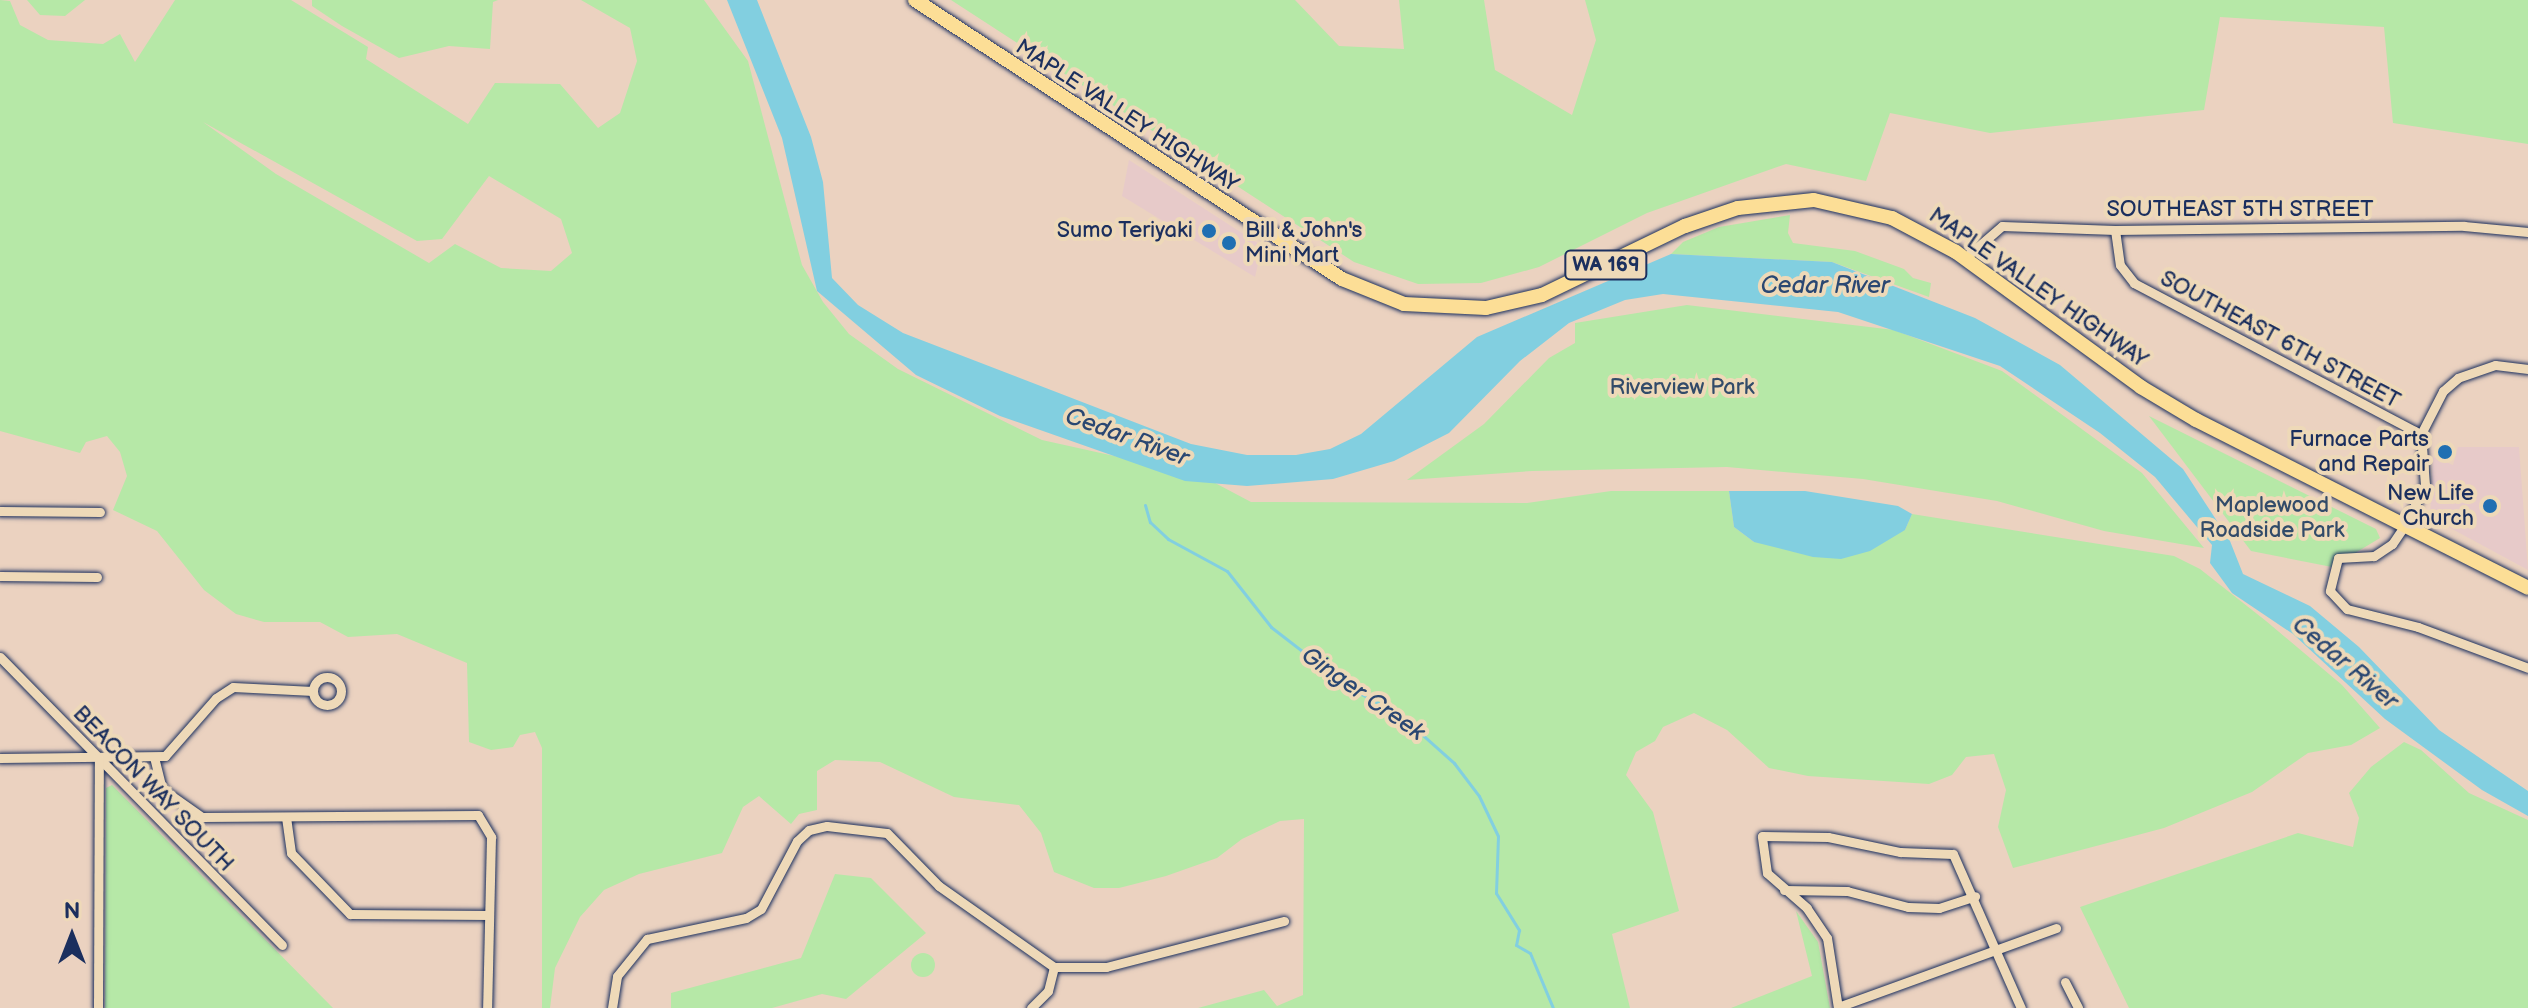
<!DOCTYPE html>
<html>
<head>
<meta charset="utf-8">
<style>
	body { margin:0 }
	#map { position:relative; width:2528px; height:1008px; overflow:hidden; background:#ebd2c0; font-family:"Balsamiq Sans",sans-serif }
	div>[style] { position:absolute }
	.built>* { inset:0; background:#e7cac9 }
	.green>* { inset:0; background:#b6e8a7 }
	.round { border-radius:50% }
	.water>* { inset:0; background:#82cfe0 }
	.stream>* { height:3px; margin:-1.5px; padding:0 1.5px; transform-origin:1.5px; border-radius:1.5px; background:#82cfe0 }
	.roads { filter:drop-shadow(0 0 2px #1b2f5e) drop-shadow(0 0 2px #1b2f5e) }
	.street>* { height:9px; margin:-4.5px; padding:0 4.5px; transform-origin:4.5px; border-radius:4.5px; background:#eed9b8 }
	.street>.ring { margin:-4.5px; padding:0; box-sizing:content-box; background:none; border:9px solid #eed9b8; border-radius:50% }
	.primary>* { height:14px; margin:-7px; padding:0 7px; transform-origin:7px; border-radius:7px; background:#fcde96 }
	.dots>* { width:22px; height:22px; translate:-50% -50%; box-sizing:border-box; border:4px solid #eed9b8; border-radius:50% }
	span { translate:-50% -50%; white-space:nowrap; text-align:center; line-height:1.15; -webkit-text-stroke:8px #eed9b8; paint-order:stroke }
	.shield-label span { padding:2px 6px; background:#eed9b8; border:2px solid; border-radius:6px; -webkit-text-stroke-width:0 }
	.shield-label { font-size:20px; color:#1b2f5e; font-weight:700 }
	.street-label { font-size:22px; color:#1b2f5e }
	.poi-label { font-size:22px; color:#1b2f5e }
	.left { translate:0 -50%; text-align:left }
	.right { translate:-100% -50%; text-align:right }
	.park-label { font-size:22px; color:#324b69 }
	.water-label { font-size:24px; color:#2a4772; font-style:italic }
	.north { position:absolute; left:32px; top:896px; width:80px; height:80px; -webkit-text-stroke:6px #eed9b8; paint-order:stroke; rotate:0deg; font-size:22px; font-weight:700; line-height:32px; text-align:center; color:#1b2f5e }
	.north::after { content:''; display:block; margin:auto; width:28px; height:36px; background:#1b2f5e; clip-path:polygon(50% 0,100% 100%,50% 72%,0 100%) }
</style>
</head>
<body>
<div id="map">
	<div class="built">
		<i style="clip-path:polygon(1129px 160px,1262px 246px,1255px 277px,1122px 196px)"></i>
		<i style="clip-path:polygon(2458px 447px,2519px 447px,2528px 570px,2430px 517px,2433px 457px,2453px 465px)"></i>
	</div>
	<div class="green">
		<i style="clip-path:polygon(evenodd,0 0,10px 1px,20px 25px,48px 40px,103px 44px,120px 34px,135px 62px,175px 0,291px 0,368px 47px,366px 59px,468px 124px,495px 83px,560px 84px,598px 128px,620px 113px,637px 61px,630px 28px,581px 0,704px 0,748px 61px,802px 265px,823px 302px,849px 334px,898px 369px,1042px 440px,1200px 475px,1251px 502px,1527px 503px,1611px 491px,1729px 491px,1734px 527px,1754px 542px,1905px 530px,1912px 514px,2174px 556px,2200px 569px,2266px 621px,2342px 685px,2380px 728px,2351px 745px,2308px 753px,2252px 792px,2164px 828px,2013px 868px,1998px 827px,2006px 790px,1994px 754px,1966px 757px,1952px 775px,1929px 784px,1808px 776px,1769px 768px,1727px 730px,1694px 713px,1663px 727px,1655px 741px,1636px 752px,1626px 775px,1653px 812px,1679px 911px,1612px 934px,1630px 1008px,1198px 1008px,1264px 990px,1277px 1006px,1303px 995px,1304px 819px,1280px 821px,1242px 839px,1217px 858px,1166px 876px,1119px 888px,1094px 888px,1054px 872px,1041px 833px,1019px 805px,954px 797px,880px 762px,835px 760px,817px 771px,817px 810px,799px 814px,791px 824px,759px 796px,743px 807px,722px 853px,639px 874px,604px 890px,580px 917px,555px 968px,550px 1008px,542px 1008px,542px 748px,535px 732px,520px 735px,513px 747px,491px 750px,469px 742px,467px 663px,397px 634px,348px 637px,320px 622px,264px 622px,236px 614px,204px 590px,157px 531px,113px 510px,127px 476px,120px 452px,107px 436px,86px 442px,80px 453px,0 431px,0 0,203px 122px,417px 241px,442px 239px,489px 176px,561px 219px,572px 253px,551px 271px,501px 268px,455px 244px,429px 263px,276px 174px,203px 122px)"></i>
		<i style="clip-path:polygon(27px 0,85px 0,65px 16px,40px 15px)"></i>
		<i style="clip-path:polygon(312px 0,498px 0,493px 2px,490px 49px,449px 46px,399px 58px,342px 26px,312px 6px)"></i>
		<i style="clip-path:polygon(951px 0,1295px 0,1339px 46px,1404px 49px,1399px 0,1484px 0,1495px 70px,1572px 115px,1596px 40px,1585px 0,2528px 0,2528px 144px,2393px 123px,2384px 27px,2220px 17px,2204px 110px,1990px 133px,1890px 113px,1866px 181px,1786px 164px,1647px 213px,1539px 267px,1481px 283px,1418px 284px,1354px 262px)"></i>
		<i style="clip-path:polygon(1790px 215px,1788px 233px,1793px 243px,1855px 251px,1904px 269px,1913px 278px,1931px 283px,1929px 297px,1832px 262px,1671px 254px,1683px 242px,1719px 227px)"></i>
		<i style="clip-path:polygon(1687px 305px,1894px 330px,2002px 371px,2142px 473px,2204px 548px,2104px 531px,1997px 501px,1863px 479px,1727px 467px,1532px 471px,1407px 480px,1484px 424px,1549px 358px,1575px 343px,1575px 323px)"></i>
		<i style="clip-path:polygon(2149px 416px,2376px 529px,2380px 538px,2332px 567px,2251px 551px)"></i>
		<i style="clip-path:polygon(2404px 742px,2421px 750px,2469px 793px,2528px 820px,2528px 1008px,2129px 1008px,2080px 907px,2298px 833px,2353px 847px,2359px 818px,2349px 793px,2371px 767px)"></i>
		<i style="clip-path:polygon(112px 785px,333px 1008px,105px 1008px,106px 788px)"></i>
		<i style="clip-path:polygon(835px 874px,871px 878px,926px 933px,846px 999px,822px 994px,772px 1008px,671px 1008px,671px 993px,801px 958px)"></i>
		<i style="clip-path:polygon(1796px 911px,1818px 942px,1830px 1008px,1731px 1008px,1812px 976px)"></i>
		<i class="round" style="left:911px;top:953px;width:24px;height:24px"></i>
	</div>
	<div class="water">
		<i style="clip-path:polygon(727px 0,757px 0,811px 137px,823px 182px,832px 278px,858px 305px,903px 333px,1191px 444px,1247px 455px,1296px 455px,1330px 449px,1361px 434px,1477px 337px,1671px 254px,1832px 262px,1975px 318px,2060px 365px,2183px 469px,2230px 541px,2243px 574px,2310px 606px,2359px 647px,2439px 730px,2528px 791px,2528px 816px,2482px 790px,2385px 719px,2293px 634px,2232px 593px,2210px 563px,2212px 545px,2155px 477px,2100px 433px,2000px 366px,1838px 312px,1663px 294px,1625px 300px,1569px 323px,1520px 361px,1449px 433px,1394px 461px,1333px 479px,1247px 486px,1185px 481px,1000px 416px,916px 375px,817px 291px,782px 138px)"></i>
		<i style="clip-path:polygon(1729px 491px,1805px 491px,1898px 506px,1912px 514px,1905px 530px,1870px 551px,1841px 559px,1813px 557px,1754px 542px,1734px 527px)"></i>
	</div>
	<div class="stream">
		<i style="left:1145px;top:505px;width:18px;rotate:74deg"></i>
		<i style="left:1150px;top:522px;width:25px;rotate:43deg"></i>
		<i style="left:1168px;top:539px;width:67px;rotate:28.5deg"></i>
		<i style="left:1227px;top:571px;width:71px;rotate:51.8deg"></i>
		<i style="left:1271px;top:627px;width:100px;rotate:37.7deg"></i>
		<i style="left:1350px;top:688px;width:55px;rotate:28deg"></i>
		<i style="left:1399px;top:714px;width:74px;rotate:41.7deg"></i>
		<i style="left:1454px;top:763px;width:41px;rotate:52.9deg"></i>
		<i style="left:1479px;top:796px;width:44px;rotate:64.6deg"></i>
		<i style="left:1498px;top:836px;width:57px;rotate:92deg"></i>
		<i style="left:1496px;top:893px;width:44px;rotate:58.1deg"></i>
		<i style="left:1519px;top:930px;width:15px;rotate:101deg"></i>
		<i style="left:1516px;top:945px;width:16px;rotate:30deg"></i>
		<i style="left:1530px;top:953px;width:60px;rotate:67.3deg"></i>
	</div>
	<div class="roads">
		<div class="street">
			<i style="left:2115px;top:230px;width:35px;rotate:82deg"></i>
			<i style="left:2120px;top:265px;width:23px;rotate:52deg"></i>
			<i style="left:2134px;top:283px;width:324px;rotate:27.8deg"></i>
			<i style="left:1965px;top:258px;width:49px;rotate:-40.9deg"></i>
			<i style="left:2002px;top:226px;width:113px;rotate:2deg"></i>
			<i style="left:2115px;top:230px;width:349px;rotate:-0.7deg"></i>
			<i style="left:2464px;top:226px;width:64px;rotate:5.4deg"></i>
			<i style="left:2528px;top:369px;width:33px;rotate:-173deg"></i>
			<i style="left:2495px;top:365px;width:39px;rotate:161deg"></i>
			<i style="left:2458px;top:378px;width:20px;rotate:139deg"></i>
			<i style="left:2443px;top:391px;width:48px;rotate:117.1deg"></i>
			<i style="left:2421px;top:434px;width:51px;rotate:85.5deg"></i>
			<i style="left:2425px;top:485px;width:45px;rotate:116.6deg"></i>
			<i style="left:2405px;top:525px;width:23px;rotate:124deg"></i>
			<i style="left:2392px;top:544px;width:22px;rotate:146deg"></i>
			<i style="left:2374px;top:556px;width:36px;rotate:177deg"></i>
			<i style="left:2338px;top:558px;width:34px;rotate:104deg"></i>
			<i style="left:2330px;top:591px;width:25px;rotate:47deg"></i>
			<i style="left:2347px;top:609px;width:73px;rotate:14.2deg"></i>
			<i style="left:2418px;top:627px;width:117px;rotate:20.4deg"></i>
			<i style="left:0;top:511px;width:100px;rotate:0.6deg"></i>
			<i style="left:0;top:576px;width:97px;rotate:0.6deg"></i>
			<i style="left:0;top:657px;width:403px;rotate:45.6deg"></i>
			<i class="ring" style="left:313px;top:677px;width:19px;height:19px"></i>
			<i style="left:154px;top:757px;width:33px;rotate:76deg"></i>
			<i style="left:162px;top:789px;width:49px;rotate:35deg"></i>
			<i style="left:202px;top:817px;width:276px;rotate:-0.4deg"></i>
			<i style="left:478px;top:815px;width:26px;rotate:59deg"></i>
			<i style="left:491px;top:837px;width:171px;rotate:91.3deg"></i>
			<i style="left:0;top:758px;width:165px;rotate:-0.7deg"></i>
			<i style="left:165px;top:756px;width:77px;rotate:-48.7deg"></i>
			<i style="left:216px;top:698px;width:20px;rotate:-33deg"></i>
			<i style="left:233px;top:687px;width:80px;rotate:2.9deg"></i>
			<i style="left:286px;top:817px;width:36px;rotate:82deg"></i>
			<i style="left:291px;top:853px;width:85px;rotate:46deg"></i>
			<i style="left:350px;top:914px;width:139px;rotate:0.4deg"></i>
			<i style="left:1784px;top:890px;width:63px;rotate:0.9deg"></i>
			<i style="left:1847px;top:891px;width:63px;rotate:14.7deg"></i>
			<i style="left:1908px;top:907px;width:31px;rotate:2deg"></i>
			<i style="left:1939px;top:908px;width:38px;rotate:-18deg"></i>
			<i style="left:2065px;top:982px;width:29px;rotate:63deg"></i>
			<i style="left:1838px;top:1007px;width:232px;rotate:-19.9deg"></i>
			<i style="left:98px;top:1008px;width:250px;rotate:-89.8deg"></i>
			<i style="left:612px;top:1008px;width:32px;rotate:-81deg"></i>
			<i style="left:617px;top:976px;width:48px;rotate:-51deg"></i>
			<i style="left:647px;top:939px;width:101px;rotate:-12deg"></i>
			<i style="left:746px;top:918px;width:17px;rotate:-31deg"></i>
			<i style="left:761px;top:909px;width:77px;rotate:-62.1deg"></i>
			<i style="left:797px;top:841px;width:16px;rotate:-43deg"></i>
			<i style="left:809px;top:830px;width:18px;rotate:-13deg"></i>
			<i style="left:827px;top:826px;width:60px;rotate:6.7deg"></i>
			<i style="left:887px;top:833px;width:74px;rotate:45.5deg"></i>
			<i style="left:939px;top:886px;width:141px;rotate:35.2deg"></i>
			<i style="left:1054px;top:967px;width:52px"></i>
			<i style="left:1106px;top:967px;width:184px;rotate:-14.5deg"></i>
			<i style="left:1031px;top:1008px;width:24px;rotate:-45deg"></i>
			<i style="left:1048px;top:991px;width:25px;rotate:-76deg"></i>
			<i style="left:1838px;top:1008px;width:71px;rotate:-98.9deg"></i>
			<i style="left:1827px;top:938px;width:36px;rotate:-124deg"></i>
			<i style="left:1807px;top:908px;width:53px;rotate:-138.8deg"></i>
			<i style="left:1767px;top:873px;width:37px;rotate:-98deg"></i>
			<i style="left:1762px;top:836px;width:66px;rotate:0.9deg"></i>
			<i style="left:1828px;top:837px;width:74px;rotate:11.8deg"></i>
			<i style="left:1900px;top:852px;width:53px;rotate:2.2deg"></i>
			<i style="left:1953px;top:854px;width:168px;rotate:66.2deg"></i>
		</div>
		<div class="primary">
			<i style="left:915px;top:0;width:510px;rotate:33.16deg"></i>
			<i style="left:1342px;top:279px;width:67px;rotate:22deg"></i>
			<i style="left:1404px;top:304px;width:82px;rotate:2.8deg"></i>
			<i style="left:1486px;top:308px;width:57px;rotate:-13.1deg"></i>
			<i style="left:1542px;top:295px;width:159px;rotate:-25.8deg"></i>
			<i style="left:1685px;top:226px;width:56px;rotate:-18.8deg"></i>
			<i style="left:1738px;top:208px;width:76px;rotate:-6deg"></i>
			<i style="left:1814px;top:200px;width:80px;rotate:13deg"></i>
			<i style="left:1892px;top:218px;width:72px;rotate:28deg"></i>
			<i style="left:1956px;top:252px;width:229px;rotate:36.1deg"></i>
			<i style="left:2141px;top:387px;width:64px;rotate:31deg"></i>
			<i style="left:2196px;top:420px;width:372px;rotate:26.8deg"></i>
		</div>
	</div>
	<div class="dots">
		<i style="left:1209px;top:231px;background:#1f6fb2"></i>
		<i style="left:1229px;top:243px;background:#1f6fb2"></i>
		<i style="left:2445px;top:452px;background:#1f6fb2"></i>
		<i style="left:2490px;top:506px;background:#1f6fb2"></i>
	</div>
	<div class="shield-label">
		<span style="left:1606px;top:265px">WA 169</span>
	</div>
	<div class="street-label">
		<span style="left:1127px;top:116px;rotate:33deg">MAPLE VALLEY HIGHWAY</span>
		<span style="left:2240px;top:210px">SOUTHEAST 5TH STREET</span>
		<span style="left:2038px;top:288px;rotate:35deg">MAPLE VALLEY HIGHWAY</span>
		<span style="left:2280px;top:340px;rotate:28deg">SOUTHEAST 6TH STREET</span>
		<span style="left:153px;top:789px;rotate:46deg">BEACON WAY SOUTH</span>
	</div>
	<div class="poi-label">
		<span class="left" style="left:1245px;top:243px">Bill &amp; John's<br>Mini Mart</span>
		<span class="right" style="left:1193px;top:231px">Sumo Teriyaki</span>
		<span class="right" style="left:2429px;top:452px">Furnace Parts<br>and Repair</span>
		<span class="right" style="left:2474px;top:506px">New Life<br>Church</span>
	</div>
	<div class="park-label">
		<span style="left:1682px;top:388px">Riverview Park</span>
		<span style="left:2272px;top:518px">Maplewood<br>Roadside Park</span>
	</div>
	<div class="water-label">
		<span style="left:1825px;top:286px">Cedar River</span>
		<span style="left:1127px;top:437px;rotate:20deg">Cedar River</span>
		<span style="left:2345px;top:663px;rotate:40deg">Cedar River</span>
		<span style="left:1363px;top:694px;rotate:35deg">Ginger Creek</span>
	</div>
	<div class="north">N</div>
</div>
</body>
</html>
